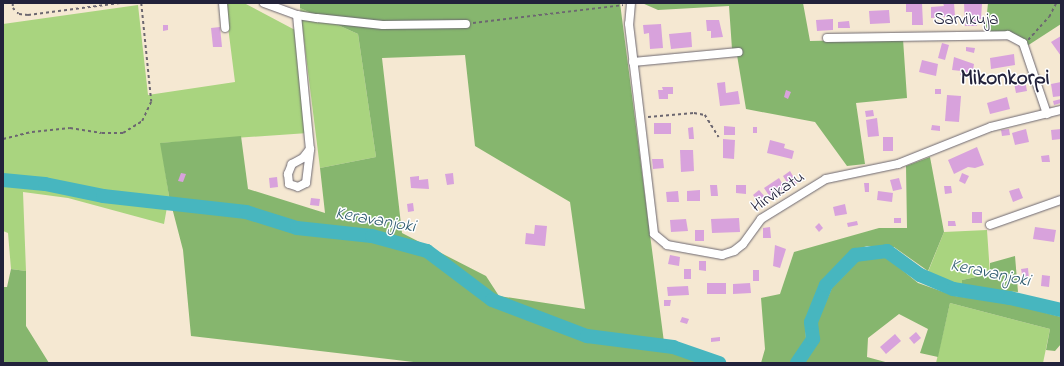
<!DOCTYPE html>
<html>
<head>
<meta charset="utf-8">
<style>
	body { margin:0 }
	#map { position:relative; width:1064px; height:366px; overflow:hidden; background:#f5e8d2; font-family:"Indie Flower",sans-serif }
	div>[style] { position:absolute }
	.green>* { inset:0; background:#a9d47f }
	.forest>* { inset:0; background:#86b66e }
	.river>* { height:14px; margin:-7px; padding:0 7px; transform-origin:7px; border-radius:7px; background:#47b6bf }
	.building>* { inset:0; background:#d8a2dc }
	.path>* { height:1.5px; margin-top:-0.75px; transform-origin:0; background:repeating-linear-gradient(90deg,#6c6770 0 3px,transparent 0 6px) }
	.roads { filter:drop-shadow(0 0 1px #6c6770) drop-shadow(0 0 1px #6c6770) }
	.minor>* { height:8px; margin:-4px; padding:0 4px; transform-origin:4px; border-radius:4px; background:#fff }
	span { translate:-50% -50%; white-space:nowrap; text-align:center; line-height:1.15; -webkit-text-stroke:3px #fff; paint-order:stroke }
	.street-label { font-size:17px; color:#22223b }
	.water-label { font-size:18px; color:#315d70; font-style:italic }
	.district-label { font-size:21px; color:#22223b; font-weight:700 }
	.frame { position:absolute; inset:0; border:4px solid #22223b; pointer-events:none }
</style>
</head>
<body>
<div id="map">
	<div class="green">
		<i style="clip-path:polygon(225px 3px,244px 3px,295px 30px,308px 133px,161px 143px,169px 196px,164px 224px,68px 198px,23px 192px,26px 271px,11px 269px,8px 233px,3px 231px,3px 24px,138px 5px,148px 95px,235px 82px)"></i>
		<i style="clip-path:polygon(300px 8px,358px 34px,376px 157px,320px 168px)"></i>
		<i style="clip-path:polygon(987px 230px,990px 274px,962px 280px,962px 288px,953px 286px,928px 272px,944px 232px)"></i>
		<i style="clip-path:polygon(950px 303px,1050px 329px,1043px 363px,936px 363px)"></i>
	</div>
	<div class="forest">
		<i style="clip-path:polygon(evenodd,300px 3px,620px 3px,665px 350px,701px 363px,422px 363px,191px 336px,183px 250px,169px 196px,160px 143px,241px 136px,248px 189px,325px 213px,320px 168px,376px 157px,358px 34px,300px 8px,300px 3px,465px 55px,475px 146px,570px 202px,585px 309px,499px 296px,486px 276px,402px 233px,382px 58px,465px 55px)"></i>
		<i style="clip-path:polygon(642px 3px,803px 3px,810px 41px,903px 39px,907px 98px,856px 103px,865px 164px,847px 166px,815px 122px,746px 109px,737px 55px,732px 49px,729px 6px,658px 10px)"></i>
		<i style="clip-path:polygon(988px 3px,1061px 3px,1061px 24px,1027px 46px,1023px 40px,985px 33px)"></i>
		<i style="clip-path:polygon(930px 157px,944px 232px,928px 271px,894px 247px,867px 246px,850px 252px,820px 283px,805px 320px,806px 339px,791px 363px,761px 363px,765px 349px,761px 298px,780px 294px,794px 252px,879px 228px,907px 228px,906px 166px)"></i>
		<i style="clip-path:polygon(885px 256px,918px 283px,955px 296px,1008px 303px,1061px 317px,1061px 344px,1055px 351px,1046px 350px,1050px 329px,950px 303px,938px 357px,920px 353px,928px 329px,899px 314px,868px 338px,867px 357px,889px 363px,803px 363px,818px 339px,818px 320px,832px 288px,858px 261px)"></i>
		<i style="clip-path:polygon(1015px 256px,1018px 292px,962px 288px,962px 280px,990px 274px,990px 263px)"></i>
		<i style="clip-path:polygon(11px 269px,26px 271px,26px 326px,49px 363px,3px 363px,3px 287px,7px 287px)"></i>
	</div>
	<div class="river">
		<i style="left:3px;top:180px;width:42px;rotate:5.4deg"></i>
		<i style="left:45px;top:184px;width:59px;rotate:11.7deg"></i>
		<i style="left:103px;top:196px;width:144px;rotate:6.4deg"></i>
		<i style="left:246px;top:212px;width:53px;rotate:17.4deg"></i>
		<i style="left:297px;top:228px;width:75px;rotate:6.1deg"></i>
		<i style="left:372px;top:236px;width:57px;rotate:15.3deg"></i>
		<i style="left:427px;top:251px;width:81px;rotate:37deg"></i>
		<i style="left:492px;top:300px;width:102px;rotate:20.8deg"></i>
		<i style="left:587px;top:336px;width:87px;rotate:7.3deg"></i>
		<i style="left:673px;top:347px;width:49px;rotate:19.2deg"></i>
		<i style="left:797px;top:363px;width:29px;rotate:-56deg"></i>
		<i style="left:813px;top:339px;width:17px;rotate:-97deg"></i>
		<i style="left:811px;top:322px;width:40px;rotate:-68deg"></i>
		<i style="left:826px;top:285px;width:42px;rotate:-46deg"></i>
		<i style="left:855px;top:255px;width:32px;rotate:-7deg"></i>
		<i style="left:887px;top:251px;width:41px;rotate:36deg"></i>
		<i style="left:920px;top:275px;width:36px;rotate:23deg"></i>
		<i style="left:953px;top:289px;width:58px;rotate:9deg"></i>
		<i style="left:1010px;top:298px;width:52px;rotate:13.2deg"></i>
	</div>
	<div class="building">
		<i style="clip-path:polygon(906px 3px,922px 3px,923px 25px,912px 25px,912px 12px,906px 12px)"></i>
		<i style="clip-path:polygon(943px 3px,954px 3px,955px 16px,931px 18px,931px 7px,944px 6px)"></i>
		<i style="clip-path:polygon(964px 3px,982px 4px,981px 19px,977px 19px,977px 26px,965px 26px)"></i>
		<i style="clip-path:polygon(889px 10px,890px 23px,870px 24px,869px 11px)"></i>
		<i style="clip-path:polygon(833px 19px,833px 30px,817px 31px,816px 20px)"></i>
		<i style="clip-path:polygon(706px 20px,719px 20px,723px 37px,711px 38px,711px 31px,707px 31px)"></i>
		<i style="clip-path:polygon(849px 21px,850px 28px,838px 28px,838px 22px)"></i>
		<i style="clip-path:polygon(661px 24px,663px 48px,650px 49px,649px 33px,644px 34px,643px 25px)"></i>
		<i style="clip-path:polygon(163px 25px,168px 25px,168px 30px,163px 31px)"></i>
		<i style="clip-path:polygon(220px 27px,222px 47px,213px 47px,211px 28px)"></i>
		<i style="clip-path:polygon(691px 32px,692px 47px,671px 49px,669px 34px)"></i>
		<i style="clip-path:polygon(1061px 36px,1061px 56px,1051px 42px)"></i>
		<i style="clip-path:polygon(942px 43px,949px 45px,945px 60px,938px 58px)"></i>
		<i style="clip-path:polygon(966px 47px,975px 48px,974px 53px,966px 51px)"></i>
		<i style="clip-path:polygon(1014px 54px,1015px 65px,991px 69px,990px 58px)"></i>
		<i style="clip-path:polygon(954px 57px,974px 64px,972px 77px,960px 75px,961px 71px,952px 70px)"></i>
		<i style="clip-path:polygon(922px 60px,938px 64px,936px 76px,919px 72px)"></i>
		<i style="clip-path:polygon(1025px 80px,1027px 91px,1016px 93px,1014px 83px)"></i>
		<i style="clip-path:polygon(725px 82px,726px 93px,738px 91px,740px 104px,720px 106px,717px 83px)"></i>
		<i style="clip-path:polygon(1061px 82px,1061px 96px,1053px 97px,1051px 84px)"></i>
		<i style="clip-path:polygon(662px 87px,673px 87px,673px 94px,668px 94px,668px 99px,659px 99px,658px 90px,663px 90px)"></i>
		<i style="clip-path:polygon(935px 89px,941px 89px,941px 94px,935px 94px)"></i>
		<i style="clip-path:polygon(786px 90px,791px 92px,788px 99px,784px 97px)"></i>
		<i style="clip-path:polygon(947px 95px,961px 96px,959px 122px,945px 121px)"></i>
		<i style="clip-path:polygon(1007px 97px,1010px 109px,990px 114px,987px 103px)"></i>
		<i style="clip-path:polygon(1061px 99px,1061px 103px,1054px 105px,1053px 101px)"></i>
		<i style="clip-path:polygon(873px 110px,874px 116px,866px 117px,865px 111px)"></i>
		<i style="clip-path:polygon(877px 118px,879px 136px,868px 137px,866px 120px)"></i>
		<i style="clip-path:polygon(654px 123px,671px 123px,671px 134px,654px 134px)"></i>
		<i style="clip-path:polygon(932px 125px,940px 126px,940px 131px,931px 130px)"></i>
		<i style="clip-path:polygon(724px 126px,735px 127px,735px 135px,724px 135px)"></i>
		<i style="clip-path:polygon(693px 127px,694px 139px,689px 139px,688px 128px)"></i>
		<i style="clip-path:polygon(753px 127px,757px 127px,757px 133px,753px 133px)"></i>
		<i style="clip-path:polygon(1009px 129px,1010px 135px,1002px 136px,1001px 130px)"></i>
		<i style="clip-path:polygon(1026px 129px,1029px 142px,1015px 145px,1012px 133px)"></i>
		<i style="clip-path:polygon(1061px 129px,1061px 139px,1052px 140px,1051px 130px)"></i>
		<i style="clip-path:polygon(883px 137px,893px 137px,893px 151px,883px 151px)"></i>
		<i style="clip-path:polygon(723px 139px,735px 140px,734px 159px,723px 158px)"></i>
		<i style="clip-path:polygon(770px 140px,785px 144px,784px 148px,794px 151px,792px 159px,767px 153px)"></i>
		<i style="clip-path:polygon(977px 147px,984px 165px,975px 168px,968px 167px,954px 174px,948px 160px)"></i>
		<i style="clip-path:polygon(680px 150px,693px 150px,694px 171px,681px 172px)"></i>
		<i style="clip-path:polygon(1049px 155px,1050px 162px,1042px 162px,1041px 156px)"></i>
		<i style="clip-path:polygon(652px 159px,663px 159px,664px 168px,653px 169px)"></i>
		<i style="clip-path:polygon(790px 171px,797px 183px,790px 187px,783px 176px)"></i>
		<i style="clip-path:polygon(181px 173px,186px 174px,183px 182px,178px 181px)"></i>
		<i style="clip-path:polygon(453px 173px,454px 184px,447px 185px,445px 174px)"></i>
		<i style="clip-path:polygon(962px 173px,969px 176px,965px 184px,959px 181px)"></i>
		<i style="clip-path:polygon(419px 176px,419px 180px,428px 179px,429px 189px,411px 188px,410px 177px)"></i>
		<i style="clip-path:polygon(277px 177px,278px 187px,270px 188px,269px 178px)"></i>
		<i style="clip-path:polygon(779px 178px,785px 188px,770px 197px,764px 188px)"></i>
		<i style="clip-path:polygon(899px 178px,902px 189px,893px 191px,890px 180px)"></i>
		<i style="clip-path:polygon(864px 183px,869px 183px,869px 192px,865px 192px)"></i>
		<i style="clip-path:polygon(710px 185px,717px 185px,718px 196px,711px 196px)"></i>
		<i style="clip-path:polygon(736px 185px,746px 185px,746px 194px,736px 193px)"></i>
		<i style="clip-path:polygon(944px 186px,951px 186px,952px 193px,945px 194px)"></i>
		<i style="clip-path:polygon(1019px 188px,1023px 198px,1013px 202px,1009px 191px)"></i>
		<i style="clip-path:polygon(700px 190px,700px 201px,687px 201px,687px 191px)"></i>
		<i style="clip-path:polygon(759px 190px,765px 197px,759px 202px,753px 195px)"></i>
		<i style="clip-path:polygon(678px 191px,679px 202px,667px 202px,666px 192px)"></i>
		<i style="clip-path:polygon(878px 191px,893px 193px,892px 202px,877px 200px)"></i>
		<i style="clip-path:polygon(311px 198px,320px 199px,319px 206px,310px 205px)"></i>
		<i style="clip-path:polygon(413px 203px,414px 211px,408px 212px,407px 204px)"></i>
		<i style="clip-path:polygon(845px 204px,847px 214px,835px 216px,833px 207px)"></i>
		<i style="clip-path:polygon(972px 212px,982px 212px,982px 223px,972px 223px)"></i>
		<i style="clip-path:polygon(739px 218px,740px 232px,712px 233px,711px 219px)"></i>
		<i style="clip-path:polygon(894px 218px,901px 218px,901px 223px,894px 223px)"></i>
		<i style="clip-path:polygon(686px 219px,688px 231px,671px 232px,670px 220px)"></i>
		<i style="clip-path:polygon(857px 221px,858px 225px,848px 227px,847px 223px)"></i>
		<i style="clip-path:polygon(948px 221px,955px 221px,956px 226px,948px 226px)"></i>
		<i style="clip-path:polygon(819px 223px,823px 228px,819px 232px,815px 227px)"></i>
		<i style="clip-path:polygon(535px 225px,547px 226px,545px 246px,525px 244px,526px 233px,534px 234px)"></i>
		<i style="clip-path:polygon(770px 227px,771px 238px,763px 238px,763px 228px)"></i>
		<i style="clip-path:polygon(1035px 227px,1056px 230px,1054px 242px,1033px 239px)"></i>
		<i style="clip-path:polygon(695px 230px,704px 230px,704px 241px,695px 241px)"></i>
		<i style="clip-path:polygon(775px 245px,786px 249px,780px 268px,773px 266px)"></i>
		<i style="clip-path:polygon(670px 255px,680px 257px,679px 266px,668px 264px)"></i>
		<i style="clip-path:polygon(699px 261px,706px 261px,706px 271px,699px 270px)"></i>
		<i style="clip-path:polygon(1028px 268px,1029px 279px,1023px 280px,1021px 269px)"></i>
		<i style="clip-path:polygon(684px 269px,691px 269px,691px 279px,684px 279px)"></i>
		<i style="clip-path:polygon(753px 270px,759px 270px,759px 281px,753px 281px)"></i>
		<i style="clip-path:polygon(1042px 275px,1050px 276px,1049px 287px,1041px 286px)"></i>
		<i style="clip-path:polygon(707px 283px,726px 283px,726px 294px,707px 294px)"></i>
		<i style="clip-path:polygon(750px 283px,751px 293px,733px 294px,733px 284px)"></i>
		<i style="clip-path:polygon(688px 286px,689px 295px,668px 296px,667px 287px)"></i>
		<i style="clip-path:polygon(664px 300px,671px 300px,670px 306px,664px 306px)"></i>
		<i style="clip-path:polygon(682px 317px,689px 319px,687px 324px,680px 322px)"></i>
		<i style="clip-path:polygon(916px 332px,921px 338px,914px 344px,909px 338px)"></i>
		<i style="clip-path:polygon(895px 334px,901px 341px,886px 354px,880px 347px)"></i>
		<i style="clip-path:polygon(720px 337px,720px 341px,711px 342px,711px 338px)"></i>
	</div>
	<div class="path">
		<i style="left:13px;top:3px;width:5px;rotate:90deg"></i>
		<i style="left:13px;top:8px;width:8px;rotate:45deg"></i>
		<i style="left:19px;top:14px;width:9px;rotate:6deg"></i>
		<i style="left:28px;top:15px;width:93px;rotate:-7.4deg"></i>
		<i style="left:473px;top:23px;width:151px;rotate:-6.8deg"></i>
		<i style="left:1028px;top:40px;width:31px;rotate:-48deg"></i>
		<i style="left:1049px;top:17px;width:16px;rotate:-63deg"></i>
		<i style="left:648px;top:117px;width:46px;rotate:-5deg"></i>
		<i style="left:694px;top:113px;width:11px;rotate:10deg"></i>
		<i style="left:705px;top:115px;width:26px;rotate:58deg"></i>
		<i style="left:3px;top:139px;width:30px;rotate:-14deg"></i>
		<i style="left:32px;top:132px;width:38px;rotate:-6deg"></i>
		<i style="left:70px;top:128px;width:32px;rotate:9deg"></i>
		<i style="left:102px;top:133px;width:21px"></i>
		<i style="left:123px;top:133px;width:22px;rotate:-32deg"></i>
		<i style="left:142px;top:121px;width:21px;rotate:-65deg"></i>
		<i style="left:151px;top:102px;width:100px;rotate:-95.8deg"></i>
	</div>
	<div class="roads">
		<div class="minor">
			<i style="left:223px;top:3px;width:25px;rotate:85deg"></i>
			<i style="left:264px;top:3px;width:35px;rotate:20deg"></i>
			<i style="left:297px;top:15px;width:20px;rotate:9deg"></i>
			<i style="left:317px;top:18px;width:66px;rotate:6.1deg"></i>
			<i style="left:383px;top:25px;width:83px;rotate:-0.7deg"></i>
			<i style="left:631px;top:3px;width:21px;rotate:95deg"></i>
			<i style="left:629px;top:24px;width:211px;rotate:83.2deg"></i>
			<i style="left:654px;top:234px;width:17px;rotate:40deg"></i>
			<i style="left:667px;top:245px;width:56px;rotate:10.3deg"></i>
			<i style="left:722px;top:255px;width:13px;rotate:-18deg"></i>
			<i style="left:734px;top:251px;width:11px;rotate:-38deg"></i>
			<i style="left:743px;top:244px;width:31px;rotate:-54deg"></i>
			<i style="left:761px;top:219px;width:76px;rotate:-31.6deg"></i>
			<i style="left:826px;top:179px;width:74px;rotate:-11.8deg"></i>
			<i style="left:898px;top:164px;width:100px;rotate:-21.7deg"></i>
			<i style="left:991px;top:127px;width:72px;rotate:-13.7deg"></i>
			<i style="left:297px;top:15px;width:135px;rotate:84.5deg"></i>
			<i style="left:310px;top:149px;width:11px;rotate:128deg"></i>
			<i style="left:303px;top:158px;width:13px;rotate:151deg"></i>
			<i style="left:292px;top:164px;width:11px;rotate:112deg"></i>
			<i style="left:288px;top:174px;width:10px;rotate:84deg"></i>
			<i style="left:289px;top:184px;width:9px;rotate:18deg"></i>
			<i style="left:298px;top:187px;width:9px;rotate:-27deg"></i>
			<i style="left:306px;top:183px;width:34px;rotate:-83deg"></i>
			<i style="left:827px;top:38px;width:181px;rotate:-0.9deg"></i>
			<i style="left:1008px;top:35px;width:17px;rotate:28deg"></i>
			<i style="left:1023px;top:43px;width:75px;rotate:71.3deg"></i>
			<i style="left:633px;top:62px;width:106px;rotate:-5.4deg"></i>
			<i style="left:990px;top:225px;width:75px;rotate:-19.4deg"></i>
		</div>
	</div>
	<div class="street-label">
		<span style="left:966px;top:20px">Sarvikuja</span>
		<span style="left:778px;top:192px;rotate:-34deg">Hirvikatu</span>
	</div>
	<div class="water-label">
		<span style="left:375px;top:221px;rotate:10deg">Keravanjoki</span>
		<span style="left:990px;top:274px;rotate:12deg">Keravanjoki</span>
	</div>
	<div class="district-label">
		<span style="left:1005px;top:79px">Mikonkorpi</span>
	</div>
	<div class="frame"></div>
</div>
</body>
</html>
